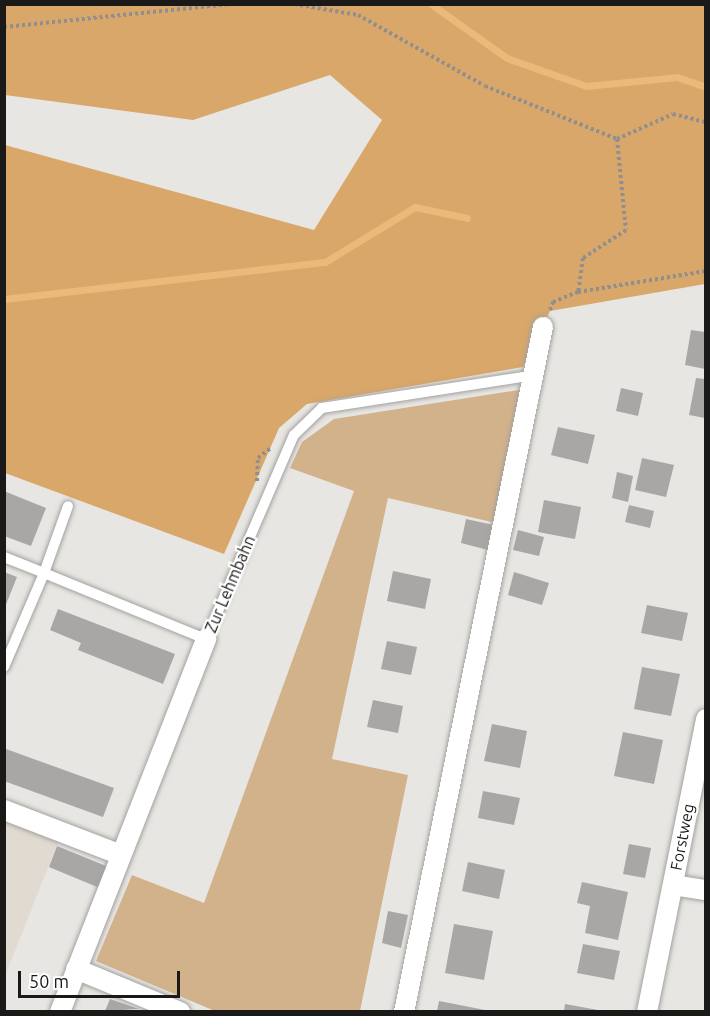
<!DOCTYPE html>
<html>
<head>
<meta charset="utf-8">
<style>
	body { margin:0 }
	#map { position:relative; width:710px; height:1016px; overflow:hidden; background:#e8e6e3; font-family:Ubuntu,sans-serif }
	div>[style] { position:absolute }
	.built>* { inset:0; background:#e1dad1 }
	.green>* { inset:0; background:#d2b28a }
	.forest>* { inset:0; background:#d8a769 }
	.stream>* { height:7px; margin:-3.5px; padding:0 3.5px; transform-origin:3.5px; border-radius:3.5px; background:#ebba7b }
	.building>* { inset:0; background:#a9a7a5 }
	.path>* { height:4px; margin-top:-2px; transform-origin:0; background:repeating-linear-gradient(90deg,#918f8d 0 3px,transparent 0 6px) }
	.roads { filter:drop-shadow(0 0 2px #a3a19f) drop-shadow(0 0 2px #a3a19f) }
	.lane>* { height:10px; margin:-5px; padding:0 5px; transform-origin:5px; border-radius:5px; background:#fff }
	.street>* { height:20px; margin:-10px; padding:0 10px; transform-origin:10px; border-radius:10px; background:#fff }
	span { translate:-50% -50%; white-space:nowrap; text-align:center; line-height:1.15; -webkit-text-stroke:4.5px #fff; paint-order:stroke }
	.street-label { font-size:16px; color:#1a1918 }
	.frame { position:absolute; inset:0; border:6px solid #1a1918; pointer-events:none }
	.scale { position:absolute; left:18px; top:971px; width:162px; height:27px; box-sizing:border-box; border:3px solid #1a1918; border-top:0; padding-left:8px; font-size:18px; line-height:21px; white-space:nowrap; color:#1a1918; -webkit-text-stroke:4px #fff; paint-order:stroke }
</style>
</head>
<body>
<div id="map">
	<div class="built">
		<i style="clip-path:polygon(5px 820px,59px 840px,5px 976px)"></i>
	</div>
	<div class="green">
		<i style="clip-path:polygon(525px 389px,496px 523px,388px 498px,332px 759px,408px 775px,360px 1011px,215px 1011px,96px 961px,132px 875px,204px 903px,354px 491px,290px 468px,302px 442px,334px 419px)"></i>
	</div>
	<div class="forest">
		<i style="clip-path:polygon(5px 5px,705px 5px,705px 284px,550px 311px,523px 367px,307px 404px,279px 428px,224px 554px,5px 473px,5px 145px,314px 230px,382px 120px,330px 75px,193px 120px,5px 95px)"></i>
	</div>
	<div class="stream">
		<i style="left:431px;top:4px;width:93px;rotate:35.4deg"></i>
		<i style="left:507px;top:58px;width:84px;rotate:19.5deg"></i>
		<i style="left:586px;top:86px;width:91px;rotate:-5.6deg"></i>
		<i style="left:677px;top:77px;width:31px;rotate:19deg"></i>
		<i style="left:4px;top:299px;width:323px;rotate:-6.6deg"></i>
		<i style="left:325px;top:262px;width:105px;rotate:-31.4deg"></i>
		<i style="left:415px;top:207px;width:53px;rotate:11.9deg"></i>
	</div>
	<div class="building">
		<i style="clip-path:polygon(691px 330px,705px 332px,705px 369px,685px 365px)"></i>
		<i style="clip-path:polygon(696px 378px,705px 379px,705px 418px,689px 415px)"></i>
		<i style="clip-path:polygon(621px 388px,643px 393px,638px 416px,616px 411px)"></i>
		<i style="clip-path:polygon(558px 427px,595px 435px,588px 464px,551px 455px)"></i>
		<i style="clip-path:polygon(642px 458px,674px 465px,666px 497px,635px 490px)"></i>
		<i style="clip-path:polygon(617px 472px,633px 476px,628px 502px,612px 498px)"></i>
		<i style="clip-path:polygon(4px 491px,46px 508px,31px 546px,4px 536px)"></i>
		<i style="clip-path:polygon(544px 500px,581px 507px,575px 539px,538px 532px)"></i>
		<i style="clip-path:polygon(629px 505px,654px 511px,650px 528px,625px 522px)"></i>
		<i style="clip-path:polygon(466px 519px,494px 525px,488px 550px,461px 543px)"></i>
		<i style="clip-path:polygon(518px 530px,544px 537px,539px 556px,513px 550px)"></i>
		<i style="clip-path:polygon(393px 571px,431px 579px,425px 609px,387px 601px)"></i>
		<i style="clip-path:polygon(4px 572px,17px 577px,5px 607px,4px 607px)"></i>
		<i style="clip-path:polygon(514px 572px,549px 583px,542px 605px,508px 595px)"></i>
		<i style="clip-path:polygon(647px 605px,688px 613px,682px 641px,641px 633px)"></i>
		<i style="clip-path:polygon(58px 609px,175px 654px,163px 684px,78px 650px,81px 643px,50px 630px)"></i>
		<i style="clip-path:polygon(387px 641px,417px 647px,411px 675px,381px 669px)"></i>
		<i style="clip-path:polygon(642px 667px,680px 674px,671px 716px,634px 709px)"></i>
		<i style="clip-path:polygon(373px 700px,403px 706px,398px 733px,367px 727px)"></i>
		<i style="clip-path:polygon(492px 724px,527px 731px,520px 768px,484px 761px)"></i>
		<i style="clip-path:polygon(623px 732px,663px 740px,654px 784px,614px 776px)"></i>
		<i style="clip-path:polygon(6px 749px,114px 788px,103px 817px,4px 781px)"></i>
		<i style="clip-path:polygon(483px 791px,520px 798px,514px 825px,478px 818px)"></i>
		<i style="clip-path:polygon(629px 844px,651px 848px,645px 878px,623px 874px)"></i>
		<i style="clip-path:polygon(57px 846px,111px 868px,102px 889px,49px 867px)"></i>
		<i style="clip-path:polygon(468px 862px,505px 870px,499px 899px,462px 891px)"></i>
		<i style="clip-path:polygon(582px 882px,628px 892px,618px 940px,585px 933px,590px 906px,577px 903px)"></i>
		<i style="clip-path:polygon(388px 911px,408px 915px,401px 948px,382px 943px)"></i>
		<i style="clip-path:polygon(454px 924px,493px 931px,484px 980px,445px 973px)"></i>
		<i style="clip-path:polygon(583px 944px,620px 951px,614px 980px,577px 973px)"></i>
		<i style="clip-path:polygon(110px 999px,139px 1009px,105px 1011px)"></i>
		<i style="clip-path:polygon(439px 1001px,485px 1010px,485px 1011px,437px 1011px)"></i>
		<i style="clip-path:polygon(565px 1004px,598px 1010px,598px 1011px,564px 1011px)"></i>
	</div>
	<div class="path">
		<i style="left:294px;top:4px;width:65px;rotate:9.8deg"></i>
		<i style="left:358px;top:15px;width:145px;rotate:29.2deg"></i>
		<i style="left:485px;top:86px;width:142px;rotate:21.9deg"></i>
		<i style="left:617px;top:139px;width:91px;rotate:84.4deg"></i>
		<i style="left:626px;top:230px;width:51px;rotate:146.9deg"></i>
		<i style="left:583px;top:258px;width:34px;rotate:98deg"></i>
		<i style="left:4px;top:27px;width:228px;rotate:-5.8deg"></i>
		<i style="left:617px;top:139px;width:61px;rotate:-24.1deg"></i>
		<i style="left:673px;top:114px;width:34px;rotate:14deg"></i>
		<i style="left:550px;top:310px;width:9px;rotate:-69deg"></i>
		<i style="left:553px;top:302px;width:27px;rotate:-22deg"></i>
		<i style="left:578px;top:292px;width:130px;rotate:-9.3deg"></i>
		<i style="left:257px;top:481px;width:23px;rotate:-88deg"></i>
		<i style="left:258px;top:458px;width:16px;rotate:-38deg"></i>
	</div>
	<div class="roads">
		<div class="lane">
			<i style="left:4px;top:557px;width:43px;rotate:21.8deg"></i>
			<i style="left:44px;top:573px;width:71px;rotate:-70.3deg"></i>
			<i style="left:4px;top:667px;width:102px;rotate:-66.9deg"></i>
			<i style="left:44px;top:573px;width:175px;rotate:22.2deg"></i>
			<i style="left:206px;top:639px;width:222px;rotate:-66.7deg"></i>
			<i style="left:294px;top:435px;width:39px;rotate:-44deg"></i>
			<i style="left:322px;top:408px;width:215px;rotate:-8.8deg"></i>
		</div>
		<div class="street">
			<i style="left:4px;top:810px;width:125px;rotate:21deg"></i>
			<i style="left:673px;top:885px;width:33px;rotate:9deg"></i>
			<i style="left:76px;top:969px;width:113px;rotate:22.5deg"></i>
			<i style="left:60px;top:1012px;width:401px;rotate:-68.6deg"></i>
			<i style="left:404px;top:1012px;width:699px;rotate:-78.53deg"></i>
			<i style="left:647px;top:1012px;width:299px;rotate:-78.6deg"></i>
		</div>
	</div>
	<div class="street-label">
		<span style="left:230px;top:584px;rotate:-67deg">Zur Lehmbahn</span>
		<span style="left:682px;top:837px;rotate:-79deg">Forstweg</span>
	</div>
	<div class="frame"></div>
	<div class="scale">50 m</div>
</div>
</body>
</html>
